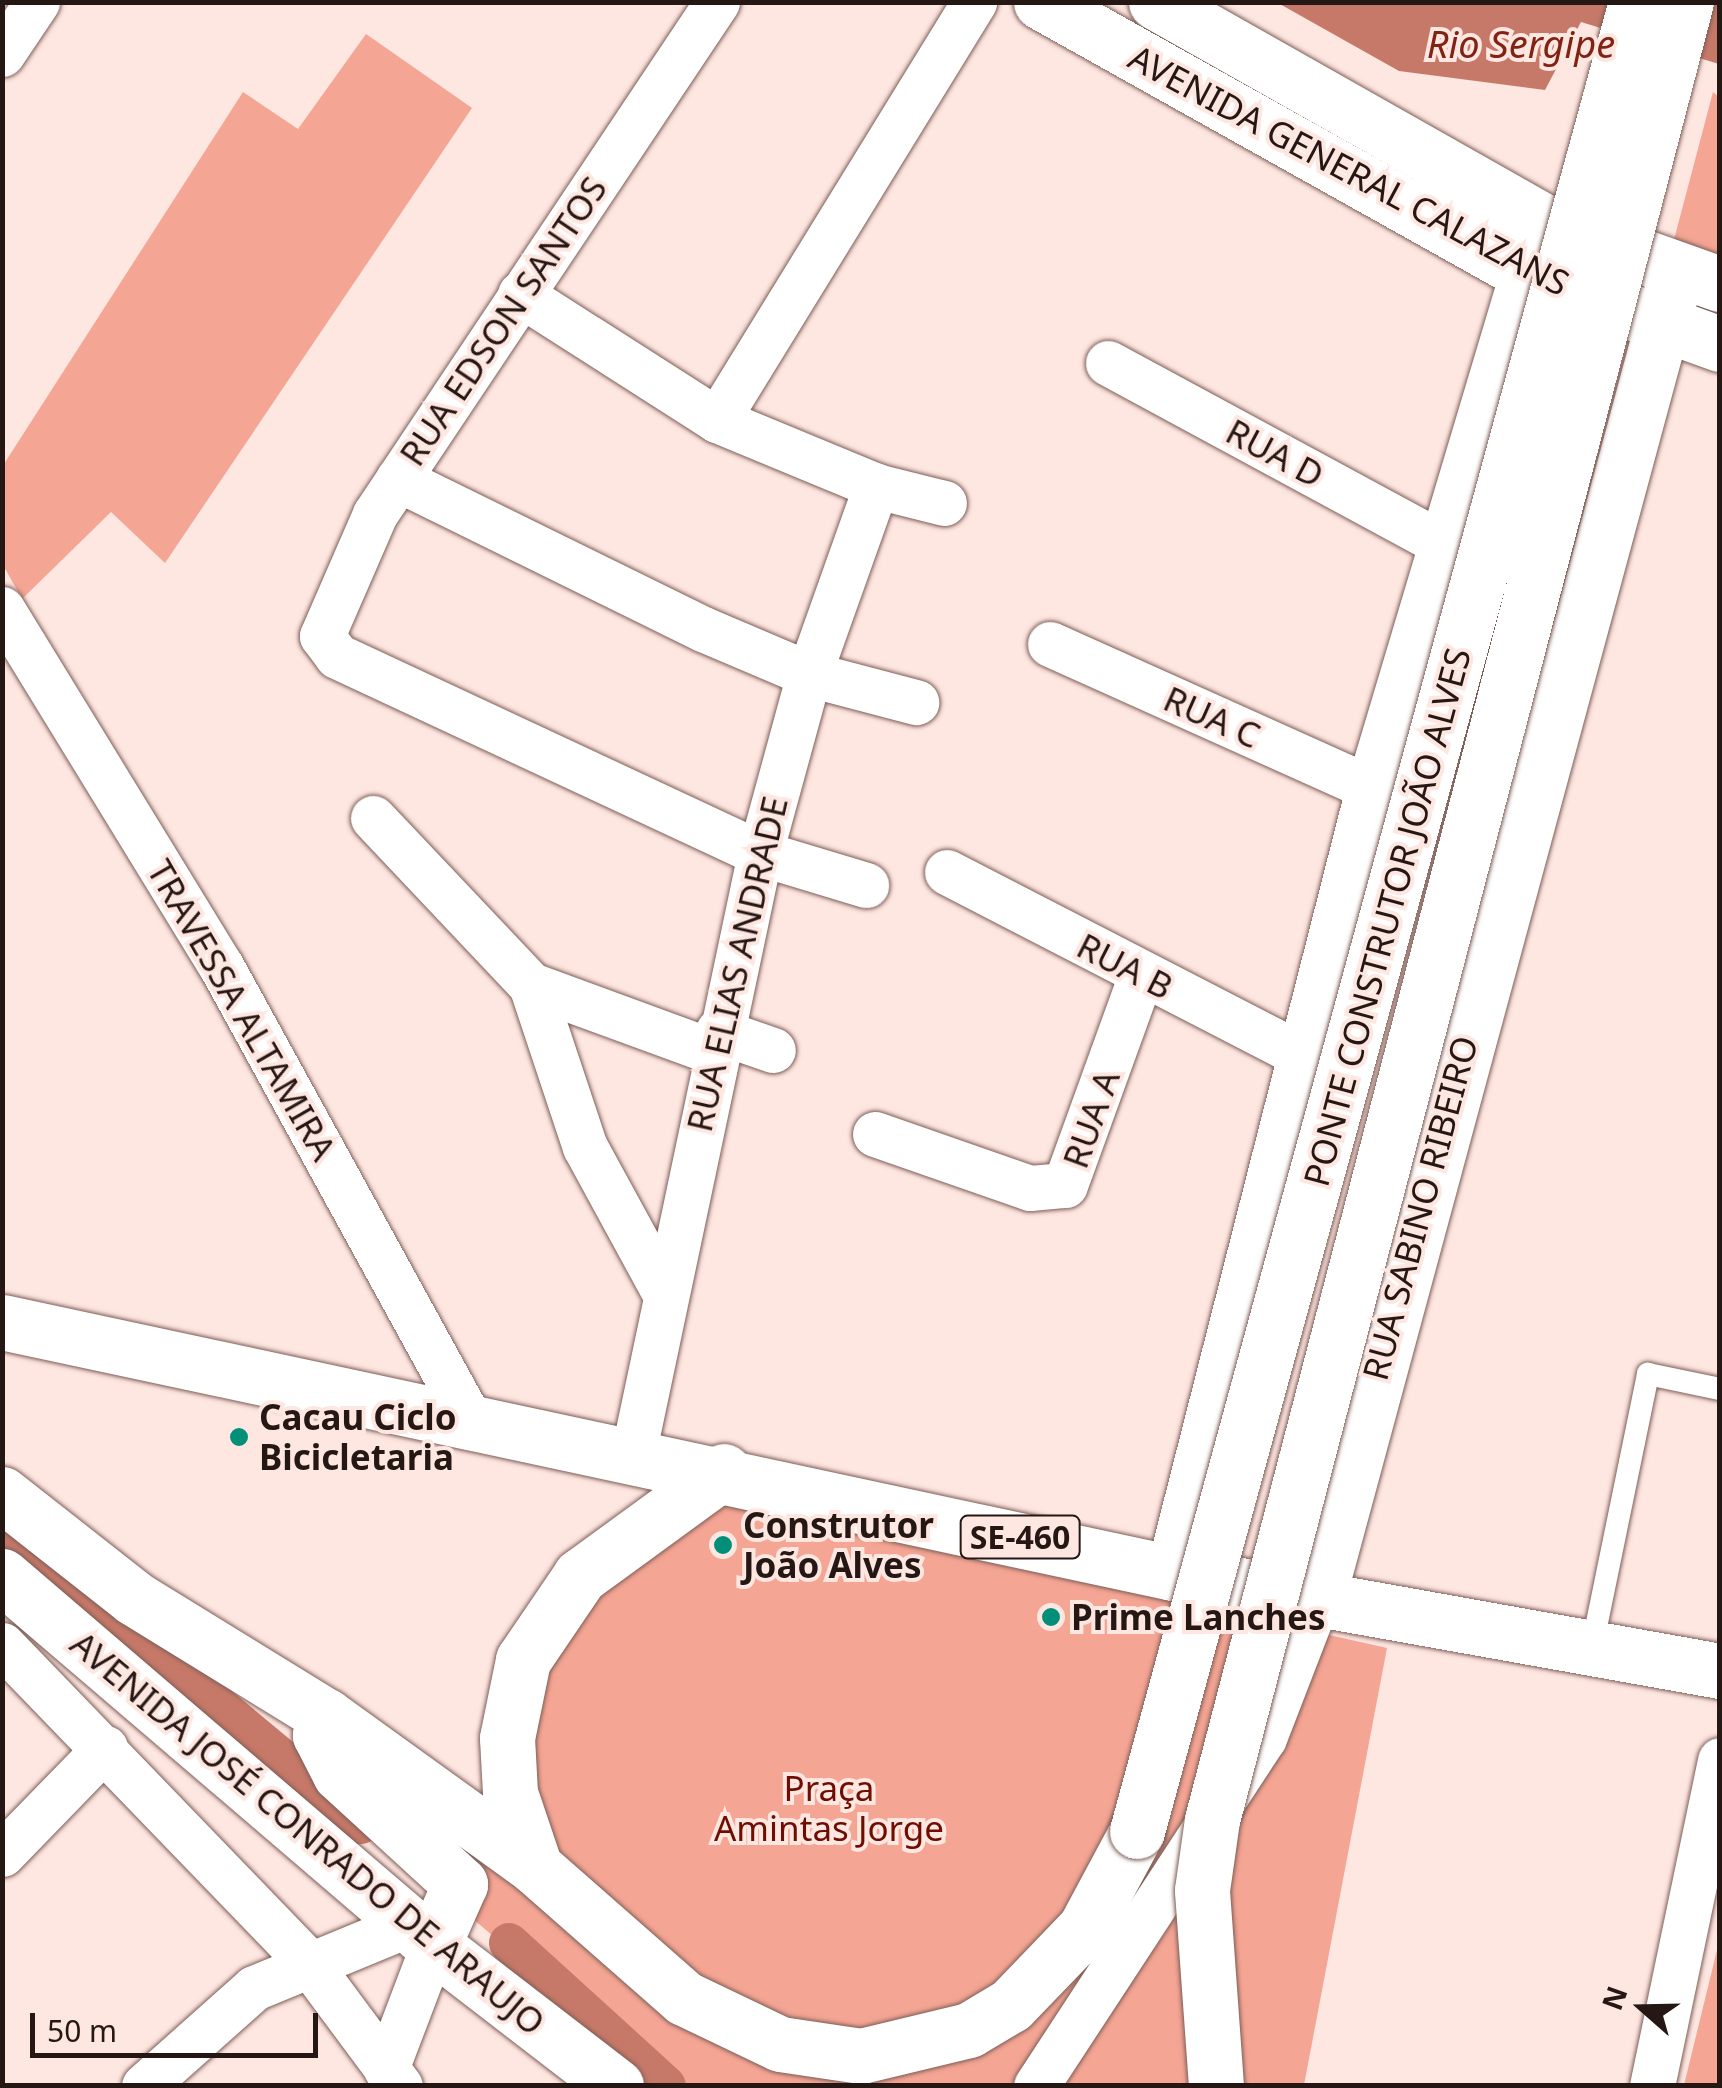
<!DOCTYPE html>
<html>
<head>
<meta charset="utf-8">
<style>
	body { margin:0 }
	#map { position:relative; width:1722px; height:2088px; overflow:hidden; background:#fee6e1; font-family:"Noto Sans",sans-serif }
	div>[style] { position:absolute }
	.green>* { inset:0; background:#f5a594 }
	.water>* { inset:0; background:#c77969 }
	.canal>* { height:40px; margin:-20px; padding:0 20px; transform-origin:20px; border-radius:20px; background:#c77969 }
	.roads { filter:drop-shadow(0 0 2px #7e5d56) drop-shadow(0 0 2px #7e5d56) }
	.lane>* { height:22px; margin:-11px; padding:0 11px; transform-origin:11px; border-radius:11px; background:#fff }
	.street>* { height:45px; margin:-22.5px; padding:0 22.5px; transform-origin:22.5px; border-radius:22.5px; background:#fff }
	.secondary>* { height:55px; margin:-27.5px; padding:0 27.5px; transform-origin:27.5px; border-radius:27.5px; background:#fff }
	.primary>* { height:55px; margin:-27.5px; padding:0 27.5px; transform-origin:27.5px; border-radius:27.5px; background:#fff }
	.bridges { filter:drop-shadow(0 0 2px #7e5d56) drop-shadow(0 0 2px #7e5d56) }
	.primary-bridge>* { height:55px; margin:-27.5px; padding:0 27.5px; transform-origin:27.5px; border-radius:27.5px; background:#fff }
	.dots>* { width:28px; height:28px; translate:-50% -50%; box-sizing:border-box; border:5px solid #fee6e1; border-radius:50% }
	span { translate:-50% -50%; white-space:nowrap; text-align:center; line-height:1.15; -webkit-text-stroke:8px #fee6e1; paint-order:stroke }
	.shield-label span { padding:2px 8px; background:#fee6e1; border:2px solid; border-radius:8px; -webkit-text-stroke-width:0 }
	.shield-label { font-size:32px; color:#241714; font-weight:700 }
	.street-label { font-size:35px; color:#241714 }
	.poi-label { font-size:35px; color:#241714; font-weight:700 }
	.left { translate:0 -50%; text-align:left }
	.park-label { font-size:35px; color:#6e0d00 }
	.water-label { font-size:38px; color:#812313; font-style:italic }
	.frame { position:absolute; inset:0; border:5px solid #241714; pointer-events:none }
	.north { position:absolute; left:1592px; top:1958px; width:100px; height:100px; -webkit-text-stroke:8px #fee6e1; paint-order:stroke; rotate:290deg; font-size:28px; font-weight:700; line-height:40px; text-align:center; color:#241714 }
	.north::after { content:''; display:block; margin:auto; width:35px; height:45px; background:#241714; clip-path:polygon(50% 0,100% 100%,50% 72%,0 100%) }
	.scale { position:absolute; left:30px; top:2013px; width:288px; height:45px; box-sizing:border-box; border:5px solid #241714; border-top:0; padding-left:12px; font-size:30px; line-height:35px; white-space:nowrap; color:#241714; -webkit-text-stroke:8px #fee6e1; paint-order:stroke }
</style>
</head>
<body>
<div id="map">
	<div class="green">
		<i style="clip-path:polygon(366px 34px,472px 108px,165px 563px,111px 512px,22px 599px,3px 565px,2px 467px,243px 92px,298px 129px)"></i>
		<i style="clip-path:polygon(1713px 92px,1720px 98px,1719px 264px,1671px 251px)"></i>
		<i style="clip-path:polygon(727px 1500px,1387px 1648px,1304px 2085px,666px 2085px,428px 1880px,532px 1774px,528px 1717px,578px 1597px)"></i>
		<i style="clip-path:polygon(1719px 1942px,1719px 2085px,1684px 2085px)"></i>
	</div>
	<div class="water">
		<i style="clip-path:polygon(1278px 3px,1719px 3px,1719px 64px,1581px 22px,1545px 90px,1399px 71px)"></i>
	</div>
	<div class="canal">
		<i style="left:17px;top:1538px;width:447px;rotate:39.8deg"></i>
		<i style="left:509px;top:1943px;width:212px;rotate:42.3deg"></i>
	</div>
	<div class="roads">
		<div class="lane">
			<i style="left:1592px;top:1647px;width:279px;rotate:-78.4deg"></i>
			<i style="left:1648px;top:1374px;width:74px;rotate:11.8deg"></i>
		</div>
		<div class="street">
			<i style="left:717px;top:2px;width:616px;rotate:123.74deg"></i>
			<i style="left:375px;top:514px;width:133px;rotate:113.5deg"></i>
			<i style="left:322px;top:636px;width:25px;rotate:53deg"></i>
			<i style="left:337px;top:656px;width:467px;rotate:25deg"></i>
			<i style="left:760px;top:853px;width:111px;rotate:16.8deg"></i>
			<i style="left:2px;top:54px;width:63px;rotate:-56.1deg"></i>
			<i style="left:520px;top:294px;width:234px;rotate:32.6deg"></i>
			<i style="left:717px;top:420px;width:172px;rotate:22.5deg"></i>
			<i style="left:876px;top:486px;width:70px;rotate:14deg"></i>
			<i style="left:1108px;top:363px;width:379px;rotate:28.4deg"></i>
			<i style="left:717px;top:420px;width:491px;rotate:-58.4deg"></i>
			<i style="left:398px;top:479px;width:340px;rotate:26.2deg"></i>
			<i style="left:703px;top:629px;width:115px;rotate:23deg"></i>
			<i style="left:809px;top:674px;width:111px;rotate:14.7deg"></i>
			<i style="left:2px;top:609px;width:419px;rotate:58.5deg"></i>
			<i style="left:221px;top:966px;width:516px;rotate:61.25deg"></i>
			<i style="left:1050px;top:644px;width:354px;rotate:24.2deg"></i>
			<i style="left:373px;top:818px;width:230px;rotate:46.6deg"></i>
			<i style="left:531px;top:985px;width:171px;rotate:71.6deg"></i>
			<i style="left:585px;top:1147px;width:163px;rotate:61.4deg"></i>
			<i style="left:947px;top:872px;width:402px;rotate:27.3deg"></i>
			<i style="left:531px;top:985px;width:195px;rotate:20.1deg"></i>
			<i style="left:718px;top:1031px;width:58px;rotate:19.1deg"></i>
			<i style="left:875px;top:1134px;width:164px;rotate:19.2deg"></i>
			<i style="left:1030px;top:1188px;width:35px;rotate:-5deg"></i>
			<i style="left:1065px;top:1185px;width:223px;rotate:-70.1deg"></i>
			<i style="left:634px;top:1450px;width:610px;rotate:-78.08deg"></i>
			<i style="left:760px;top:853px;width:186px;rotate:-74.7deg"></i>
			<i style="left:809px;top:674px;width:200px;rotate:-70.4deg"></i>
			<i style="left:2px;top:1645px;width:439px;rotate:46deg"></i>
			<i style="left:307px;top:1961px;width:156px;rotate:53.4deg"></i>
			<i style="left:2px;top:1854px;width:148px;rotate:-45.8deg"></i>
			<i style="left:386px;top:2069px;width:133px;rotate:-69.2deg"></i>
			<i style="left:144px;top:2086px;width:147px;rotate:-41.7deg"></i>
			<i style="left:254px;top:1988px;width:168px;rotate:-22.4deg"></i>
			<i style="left:1036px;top:2086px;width:416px;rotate:-56.8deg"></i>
			<i style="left:1264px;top:1738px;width:147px;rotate:-68.9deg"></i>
			<i style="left:1652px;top:2086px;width:333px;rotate:-78.2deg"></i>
		</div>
		<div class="secondary">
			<i style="left:1041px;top:2px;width:559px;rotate:29.22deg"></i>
			<i style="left:1529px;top:275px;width:203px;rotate:19.9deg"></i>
			<i style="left:1156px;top:2px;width:445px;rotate:29.5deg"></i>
			<i style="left:1543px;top:221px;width:188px;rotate:19.6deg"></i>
			<i style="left:1173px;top:1573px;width:809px;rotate:-75.69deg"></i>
			<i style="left:1373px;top:789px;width:593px;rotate:-73.34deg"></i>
			<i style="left:1317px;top:1601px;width:1376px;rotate:-74.87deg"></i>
		</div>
		<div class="primary">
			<i style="left:2px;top:1322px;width:1198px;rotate:12.1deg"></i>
			<i style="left:1173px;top:1573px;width:556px;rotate:10.16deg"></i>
			<i style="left:2px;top:1494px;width:168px;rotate:38.2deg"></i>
			<i style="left:134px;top:1598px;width:225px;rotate:31.6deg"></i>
			<i style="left:326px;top:1716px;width:258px;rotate:35.8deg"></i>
			<i style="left:535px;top:1867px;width:198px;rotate:41.3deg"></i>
			<i style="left:684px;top:1998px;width:106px;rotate:25.6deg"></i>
			<i style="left:780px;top:2044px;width:82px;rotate:8.4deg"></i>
			<i style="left:861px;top:2056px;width:111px;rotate:-13.5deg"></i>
			<i style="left:969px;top:2030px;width:49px;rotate:-30.8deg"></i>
			<i style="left:1011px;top:2005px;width:107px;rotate:-46.1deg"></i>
			<i style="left:1085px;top:1928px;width:110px;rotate:-61.8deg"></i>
			<i style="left:2px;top:1576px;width:567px;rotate:40.57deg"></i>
			<i style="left:433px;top:1945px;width:231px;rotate:37.6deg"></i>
			<i style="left:326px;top:1716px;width:20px;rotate:108deg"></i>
			<i style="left:320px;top:1735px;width:44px;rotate:62.9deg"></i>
			<i style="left:340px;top:1774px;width:163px;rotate:42.5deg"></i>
			<i style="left:460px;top:1884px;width:67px;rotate:113.9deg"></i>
			<i style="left:535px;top:1867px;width:78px;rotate:-108.7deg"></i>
			<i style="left:510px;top:1793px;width:55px;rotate:-93.1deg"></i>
			<i style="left:507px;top:1738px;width:80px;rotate:-78.4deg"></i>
			<i style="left:523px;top:1660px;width:102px;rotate:-55.8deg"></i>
			<i style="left:580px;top:1576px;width:178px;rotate:-36.1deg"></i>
		</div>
	</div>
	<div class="bridges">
		<div class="primary-bridge">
			<i style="left:1137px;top:1831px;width:1896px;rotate:-74.74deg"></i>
			<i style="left:1216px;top:2086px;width:196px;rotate:-94.1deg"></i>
			<i style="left:1202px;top:1890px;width:71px;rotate:-81.9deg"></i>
			<i style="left:1212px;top:1820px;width:1879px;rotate:-75.39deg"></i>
		</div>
	</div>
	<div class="dots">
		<i style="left:239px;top:1437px;background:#018f79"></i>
		<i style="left:723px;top:1545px;background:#018f79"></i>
		<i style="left:1051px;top:1617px;background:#018f79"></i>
	</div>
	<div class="shield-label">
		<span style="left:1020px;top:1537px">SE-460</span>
	</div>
	<div class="street-label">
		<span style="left:1349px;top:170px;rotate:28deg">AVENIDA GENERAL CALAZANS</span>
		<span style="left:503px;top:321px;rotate:-56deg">RUA EDSON SANTOS</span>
		<span style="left:1275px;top:453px;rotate:28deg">RUA D</span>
		<span style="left:1212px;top:717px;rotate:24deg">RUA C</span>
		<span style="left:1387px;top:917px;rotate:-75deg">PONTE CONSTRUTOR JOÃO ALVES</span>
		<span style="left:737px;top:964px;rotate:-77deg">RUA ELIAS ANDRADE</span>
		<span style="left:1125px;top:966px;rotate:27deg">RUA B</span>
		<span style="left:242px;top:1010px;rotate:60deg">TRAVESSA ALTAMIRA</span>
		<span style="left:1091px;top:1119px;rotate:-70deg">RUA A</span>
		<span style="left:1420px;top:1208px;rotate:-75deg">RUA SABINO RIBEIRO</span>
		<span style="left:308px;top:1833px;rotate:40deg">AVENIDA JOSÉ CONRADO DE ARAUJO</span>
	</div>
	<div class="poi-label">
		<span class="left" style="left:259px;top:1437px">Cacau Ciclo<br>Bicicletaria</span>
		<span class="left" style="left:743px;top:1545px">Construtor<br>João Alves</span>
		<span class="left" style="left:1071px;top:1617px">Prime Lanches</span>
	</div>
	<div class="park-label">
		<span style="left:829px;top:1808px">Praça<br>Amintas Jorge</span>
	</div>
	<div class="water-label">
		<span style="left:1521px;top:44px">Rio Sergipe</span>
	</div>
	<div class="frame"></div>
	<div class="north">N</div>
	<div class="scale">50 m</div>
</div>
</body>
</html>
